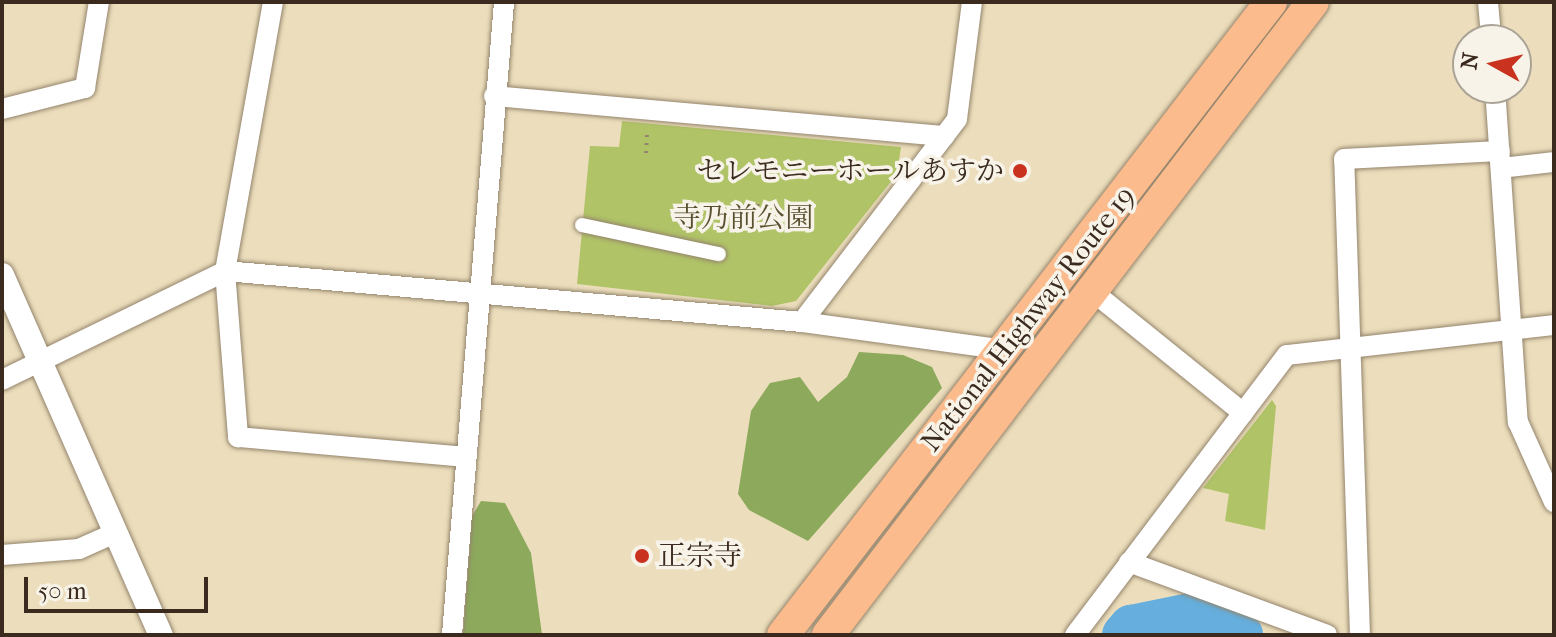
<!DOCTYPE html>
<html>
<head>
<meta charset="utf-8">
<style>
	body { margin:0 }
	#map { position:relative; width:1556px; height:637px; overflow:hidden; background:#ecdebc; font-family:"IM FELL French Canon","Noto Serif JP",serif }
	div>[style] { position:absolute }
	.green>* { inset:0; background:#b0c367 }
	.forest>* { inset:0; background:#8ca95c }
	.river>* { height:44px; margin:-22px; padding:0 22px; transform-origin:22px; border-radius:22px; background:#65aedd }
	.path>* { height:4px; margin-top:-2px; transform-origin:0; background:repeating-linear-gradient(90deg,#94846d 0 2px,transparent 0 8px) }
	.roads { filter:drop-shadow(0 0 2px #94846d) drop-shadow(0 0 2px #94846d) }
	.pedestrian>* { height:14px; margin:-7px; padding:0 7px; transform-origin:7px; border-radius:7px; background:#fff }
	.minor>* { height:20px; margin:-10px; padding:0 10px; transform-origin:10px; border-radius:10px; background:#fff }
	.tertiary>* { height:24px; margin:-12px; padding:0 12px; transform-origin:12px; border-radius:12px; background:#fff }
	.trunk>* { height:32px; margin:-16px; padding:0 16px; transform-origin:16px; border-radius:16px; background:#fbbb8c }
	.dots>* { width:22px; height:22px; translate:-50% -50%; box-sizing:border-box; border:4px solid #f7f3e8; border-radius:50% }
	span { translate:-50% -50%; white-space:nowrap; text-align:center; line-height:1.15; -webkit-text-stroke:7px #f7f3e8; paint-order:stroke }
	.poi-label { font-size:28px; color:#3b2a1e }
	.right { translate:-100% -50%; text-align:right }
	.left { translate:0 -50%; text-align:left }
	.park-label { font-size:28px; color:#585030 }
	.street-label { font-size:28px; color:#3b2a1e }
	.frame { position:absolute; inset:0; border:4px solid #3b2a1e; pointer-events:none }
	.north { position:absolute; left:1452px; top:24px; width:80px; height:80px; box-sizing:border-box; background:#f7f3e8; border:2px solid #aca397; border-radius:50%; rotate:278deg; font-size:22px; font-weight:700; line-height:32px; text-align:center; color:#3b2a1e }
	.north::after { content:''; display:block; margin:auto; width:28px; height:36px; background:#c8321e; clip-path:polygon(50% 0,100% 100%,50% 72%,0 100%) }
	.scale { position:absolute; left:24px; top:577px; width:184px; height:36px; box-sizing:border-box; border:4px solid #3b2a1e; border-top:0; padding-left:10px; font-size:24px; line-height:28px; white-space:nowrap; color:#3b2a1e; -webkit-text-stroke:6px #f7f3e8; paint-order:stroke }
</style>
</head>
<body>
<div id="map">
	<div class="green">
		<i style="clip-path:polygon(622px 121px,901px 147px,897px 174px,796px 301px,772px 306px,577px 284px,590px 146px,619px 147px)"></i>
		<i style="clip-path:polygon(1272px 400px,1276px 406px,1265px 530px,1225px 521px,1229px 494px,1203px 488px)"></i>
	</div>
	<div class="forest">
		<i style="clip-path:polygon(859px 352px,903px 355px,932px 367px,942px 388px,808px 541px,749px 510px,738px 494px,751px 411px,770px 383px,800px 377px,818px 402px,847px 377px)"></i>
		<i style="clip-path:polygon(481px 501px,505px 503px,531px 553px,542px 635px,463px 635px,472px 516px)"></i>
	</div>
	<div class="river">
		<i style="left:1124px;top:635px;width:11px;rotate:-49deg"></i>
		<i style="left:1131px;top:627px;width:60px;rotate:-11.5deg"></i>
		<i style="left:1190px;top:615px;width:55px;rotate:21.4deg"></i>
	</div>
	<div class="path">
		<i style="left:646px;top:153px;width:22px;rotate:-87deg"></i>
		<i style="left:755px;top:230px;width:28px;rotate:-84deg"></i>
	</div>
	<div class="roads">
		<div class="pedestrian">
			<i style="left:582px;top:225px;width:140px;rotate:12deg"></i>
		</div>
		<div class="minor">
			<i style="left:273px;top:2px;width:273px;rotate:100.1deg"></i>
			<i style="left:225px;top:271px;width:167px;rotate:85.5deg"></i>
			<i style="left:238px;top:437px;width:228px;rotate:5deg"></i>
			<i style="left:1488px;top:2px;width:38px;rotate:85deg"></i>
			<i style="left:1495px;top:88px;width:335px;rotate:86.1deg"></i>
			<i style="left:1518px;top:422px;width:88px;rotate:65.8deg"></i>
			<i style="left:494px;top:96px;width:452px;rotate:5.1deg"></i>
			<i style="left:2px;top:109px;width:86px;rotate:-14.2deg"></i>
			<i style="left:85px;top:88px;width:87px;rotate:-80.8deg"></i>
			<i style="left:1501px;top:168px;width:53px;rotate:-6.5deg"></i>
			<i style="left:1092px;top:291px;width:194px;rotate:38.9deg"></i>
			<i style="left:802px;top:322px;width:255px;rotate:-52.6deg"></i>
			<i style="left:957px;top:119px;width:118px;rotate:-82.7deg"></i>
			<i style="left:2px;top:380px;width:248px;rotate:-26deg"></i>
			<i style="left:225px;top:271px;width:579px;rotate:5.05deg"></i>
			<i style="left:802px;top:322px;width:206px;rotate:7.8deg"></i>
			<i style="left:2px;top:555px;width:77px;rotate:-4.5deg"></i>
			<i style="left:79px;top:549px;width:39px;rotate:-24deg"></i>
			<i style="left:1129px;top:562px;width:211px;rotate:20.2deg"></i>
			<i style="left:452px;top:635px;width:635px;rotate:-85.3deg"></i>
			<i style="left:1075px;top:635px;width:351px;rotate:-52.9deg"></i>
			<i style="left:1287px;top:355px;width:269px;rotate:-6.4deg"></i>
			<i style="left:1360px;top:635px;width:476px;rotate:-91.9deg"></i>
			<i style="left:1344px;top:159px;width:156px;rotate:-2.9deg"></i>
		</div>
		<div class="tertiary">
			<i style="left:2px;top:275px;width:394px;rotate:66.2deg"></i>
		</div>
		<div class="trunk">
			<i style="left:783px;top:635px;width:799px;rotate:-52.37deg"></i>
			<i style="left:828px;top:635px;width:797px;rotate:-52.54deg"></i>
		</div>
	</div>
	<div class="dots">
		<i style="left:1020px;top:171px;background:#c8321e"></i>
		<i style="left:642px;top:556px;background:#c8321e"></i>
	</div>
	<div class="poi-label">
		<span class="right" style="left:1004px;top:171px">セレモニーホールあすか</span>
		<span class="left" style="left:658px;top:556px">正宗寺</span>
	</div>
	<div class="park-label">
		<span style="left:743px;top:218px">寺乃前公園</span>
	</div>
	<div class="street-label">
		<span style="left:1028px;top:319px;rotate:-52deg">National Highway Route 19</span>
	</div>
	<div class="frame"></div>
	<div class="north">N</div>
	<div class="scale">50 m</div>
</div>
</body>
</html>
